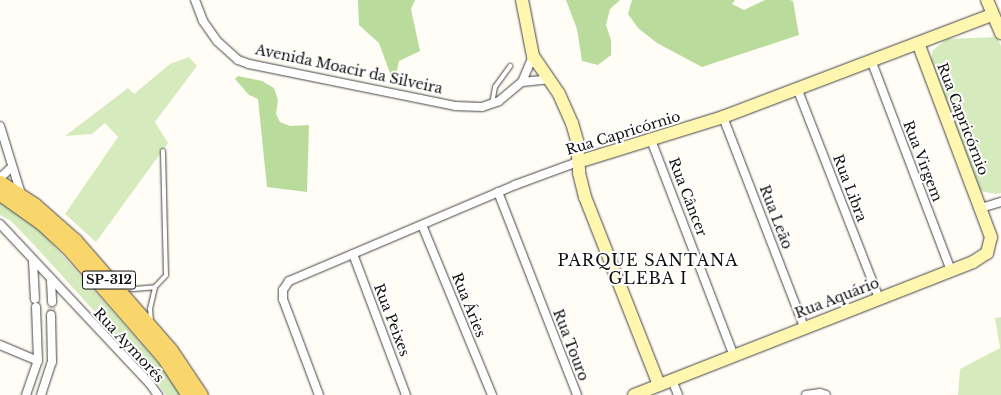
<!DOCTYPE html>
<html>
<head>
<meta charset="utf-8">
<style>
	body { margin:0 }
	#map { position:relative; width:1001px; height:395px; overflow:hidden; background:#fffdf5; font-family:"Libre Baskerville",serif }
	div>[style] { position:absolute }
	.green>* { inset:0; background:#d5ebbd }
	.forest>* { inset:0; background:#b9dc9c }
	.street-tunnel>* { height:8px; margin-top:-4px; transform-origin:0; background:repeating-linear-gradient(90deg,#dbdad3 0 8px,transparent 0 12px) }
	.roads { filter:drop-shadow(0 0 1px #444) drop-shadow(0 0 1px #444) }
	.lane>* { height:4px; margin:-2px; padding:0 2px; transform-origin:2px; border-radius:2px; background:#fff }
	.street>* { height:8px; margin:-4px; padding:0 4px; transform-origin:4px; border-radius:4px; background:#fff }
	.secondary>* { height:12px; margin:-6px; padding:0 6px; transform-origin:6px; border-radius:6px; background:#fff6b0 }
	.primary>* { height:13px; margin:-6.5px; padding:0 6.5px; transform-origin:6.5px; border-radius:6.5px; background:#f9d66b }
	span { translate:-50% -50%; white-space:nowrap; text-align:center; line-height:1.15; -webkit-text-stroke:4px #fff; paint-order:stroke }
	.shield-label span { padding:1px 3px; background:#fff; border:1px solid; border-radius:3px; -webkit-text-stroke-width:0 }
	.shield-label { font-size:13px; color:#111; font-weight:700 }
	.street-label { font-size:14px; color:#111 }
	.quarter-label { font-size:16px; color:#111; letter-spacing:1px }
</style>
</head>
<body>
<div id="map">
	<div class="green">
		<i style="clip-path:polygon(997px 37px,1001px 46px,1001px 193px,995px 194px,981px 191px,931px 59px,933px 50px,947px 39px)"></i>
		<i style="clip-path:polygon(189px 57px,197px 66px,155px 122px,168px 143px,96px 242px,65px 214px,118px 137px,105px 123px,92px 134px,65px 136px,128px 88px,134px 94px,170px 64px)"></i>
		<i style="clip-path:polygon(0 201px,31px 220px,177px 384px,182px 395px,166px 395px,153px 376px,36px 247px,11px 221px,0 215px)"></i>
		<i style="clip-path:polygon(1001px 317px,1001px 395px,958px 395px,960px 369px,1000px 348px,995px 318px)"></i>
	</div>
	<div class="forest">
		<i style="clip-path:polygon(358px 0,415px 0,411px 9px,420px 51px,399px 61px,394px 84px,379px 43px,359px 25px)"></i>
		<i style="clip-path:polygon(566px 0,620px 0,610px 9px,606px 25px,611px 40px,611px 55px,598px 65px,582px 61px,577px 29px)"></i>
		<i style="clip-path:polygon(632px 0,735px 0,732px 4px,744px 10px,765px 0,790px 0,793px 1px,799px 35px,702px 67px,657px 43px,638px 28px,628px 14px)"></i>
		<i style="clip-path:polygon(238px 76px,262px 81px,274px 88px,278px 100px,276px 114px,280px 122px,290px 126px,309px 125px,307px 192px,267px 187px,258px 99px,249px 95px,235px 79px)"></i>
	</div>
	<div class="street-tunnel">
		<i style="left:51px;top:315px;width:13px;rotate:-86deg"></i>
	</div>
	<div class="roads">
		<div class="lane">
			<i style="left:492px;top:104px;width:17px;rotate:-80deg"></i>
			<i style="left:495px;top:87px;width:26px;rotate:-54deg"></i>
			<i style="left:121px;top:287px;width:13px;rotate:9deg"></i>
			<i style="left:134px;top:289px;width:21px;rotate:-5deg"></i>
			<i style="left:155px;top:287px;width:16px;rotate:-47deg"></i>
			<i style="left:166px;top:275px;width:124px;rotate:-91.4deg"></i>
			<i style="left:151px;top:322px;width:13px;rotate:-94deg"></i>
			<i style="left:150px;top:309px;width:23px;rotate:-77deg"></i>
		</div>
		<div class="street">
			<i style="left:195px;top:0;width:22px;rotate:69deg"></i>
			<i style="left:203px;top:21px;width:24px;rotate:55deg"></i>
			<i style="left:217px;top:41px;width:28px;rotate:42deg"></i>
			<i style="left:238px;top:60px;width:12px;rotate:20deg"></i>
			<i style="left:249px;top:64px;width:210px;rotate:11.5deg"></i>
			<i style="left:455px;top:106px;width:27px;rotate:2deg"></i>
			<i style="left:482px;top:107px;width:18px;rotate:-19deg"></i>
			<i style="left:499px;top:101px;width:30px;rotate:-40deg"></i>
			<i style="left:522px;top:82px;width:28px;rotate:-67deg"></i>
			<i style="left:871px;top:60px;width:226px;rotate:69.2deg"></i>
			<i style="left:522px;top:82px;width:27px;rotate:-6deg"></i>
			<i style="left:797px;top:88px;width:225px;rotate:68.7deg"></i>
			<i style="left:723px;top:117px;width:225px;rotate:68.9deg"></i>
			<i style="left:0;top:126px;width:71px;rotate:72.8deg"></i>
			<i style="left:651px;top:140px;width:229px;rotate:69deg"></i>
			<i style="left:0;top:178px;width:16px;rotate:-43deg"></i>
			<i style="left:498px;top:192px;width:218px;rotate:68.7deg"></i>
			<i style="left:981px;top:208px;width:21px;rotate:-17deg"></i>
			<i style="left:0;top:224px;width:219px;rotate:46.8deg"></i>
			<i style="left:150px;top:384px;width:14px;rotate:54deg"></i>
			<i style="left:422px;top:225px;width:184px;rotate:67.6deg"></i>
			<i style="left:353px;top:254px;width:151px;rotate:69.4deg"></i>
			<i style="left:33px;top:261px;width:38px;rotate:87deg"></i>
			<i style="left:51px;top:281px;width:21px;rotate:87deg"></i>
			<i style="left:0;top:345px;width:41px;rotate:22.8deg"></i>
			<i style="left:672px;top:380px;width:16px;rotate:68deg"></i>
			<i style="left:26px;top:395px;width:36px;rotate:-71deg"></i>
			<i style="left:38px;top:361px;width:54px;rotate:-92.1deg"></i>
			<i style="left:41px;top:395px;width:35px;rotate:-72deg"></i>
			<i style="left:52px;top:362px;width:47px;rotate:-91.2deg"></i>
			<i style="left:319px;top:395px;width:103px;rotate:-110.6deg"></i>
			<i style="left:283px;top:299px;width:9px;rotate:-90deg"></i>
			<i style="left:283px;top:290px;width:11px;rotate:-56deg"></i>
			<i style="left:289px;top:281px;width:246px;rotate:-23deg"></i>
			<i style="left:515px;top:185px;width:67px;rotate:-20.1deg"></i>
			<i style="left:806px;top:395px;width:14px;rotate:-8deg"></i>
			<i style="left:820px;top:393px;width:6px;rotate:18deg"></i>
		</div>
		<div class="secondary">
			<i style="left:522px;top:0;width:57px;rotate:78.9deg"></i>
			<i style="left:533px;top:56px;width:46px;rotate:55.6deg"></i>
			<i style="left:559px;top:94px;width:32px;rotate:66deg"></i>
			<i style="left:572px;top:123px;width:19px;rotate:74deg"></i>
			<i style="left:577px;top:141px;width:32px;rotate:86deg"></i>
			<i style="left:579px;top:173px;width:25px;rotate:76deg"></i>
			<i style="left:585px;top:197px;width:202px;rotate:68.5deg"></i>
			<i style="left:987px;top:0;width:36px;rotate:67deg"></i>
			<i style="left:578px;top:162px;width:152px;rotate:-17.2deg"></i>
			<i style="left:723px;top:117px;width:288px;rotate:-20.8deg"></i>
			<i style="left:634px;top:395px;width:364px;rotate:-21.4deg"></i>
			<i style="left:973px;top:262px;width:17px;rotate:-33deg"></i>
			<i style="left:987px;top:253px;width:16px;rotate:-76deg"></i>
			<i style="left:991px;top:237px;width:207px;rotate:-110.6deg"></i>
		</div>
		<div class="primary">
			<i style="left:0;top:182px;width:40px;rotate:32.9deg"></i>
			<i style="left:34px;top:204px;width:55px;rotate:41.3deg"></i>
			<i style="left:75px;top:240px;width:146px;rotate:48.9deg"></i>
			<i style="left:171px;top:350px;width:54px;rotate:56.3deg"></i>
			<i style="left:0;top:194px;width:50px;rotate:35.3deg"></i>
			<i style="left:41px;top:223px;width:35px;rotate:43deg"></i>
			<i style="left:67px;top:247px;width:146px;rotate:48.9deg"></i>
			<i style="left:163px;top:357px;width:45px;rotate:56.7deg"></i>
		</div>
	</div>
	<div class="shield-label">
		<span style="left:109px;top:280px">SP-312</span>
	</div>
	<div class="street-label">
		<span style="left:349px;top:69px;rotate:12deg">Avenida Moacir da Silveira</span>
		<span style="left:963px;top:119px;rotate:69deg">Rua Capricórnio</span>
		<span style="left:623px;top:133px;rotate:-17deg">Rua Capricórnio</span>
		<span style="left:923px;top:161px;rotate:69deg">Rua Virgem</span>
		<span style="left:850px;top:188px;rotate:69deg">Rua Libra</span>
		<span style="left:688px;top:197px;rotate:69deg">Rua Câncer</span>
		<span style="left:776px;top:217px;rotate:69deg">Rua Leão</span>
		<span style="left:837px;top:298px;rotate:-21deg">Rua Aquário</span>
		<span style="left:469px;top:305px;rotate:68deg">Rua Áries</span>
		<span style="left:392px;top:320px;rotate:69deg">Rua Peixes</span>
		<span style="left:129px;top:345px;rotate:47deg">Rua Aymorés</span>
		<span style="left:571px;top:345px;rotate:69deg">Rua Touro</span>
	</div>
	<div class="quarter-label">
		<span style="left:648px;top:269px">PARQUE SANTANA<br>GLEBA I</span>
	</div>
</div>
</body>
</html>
